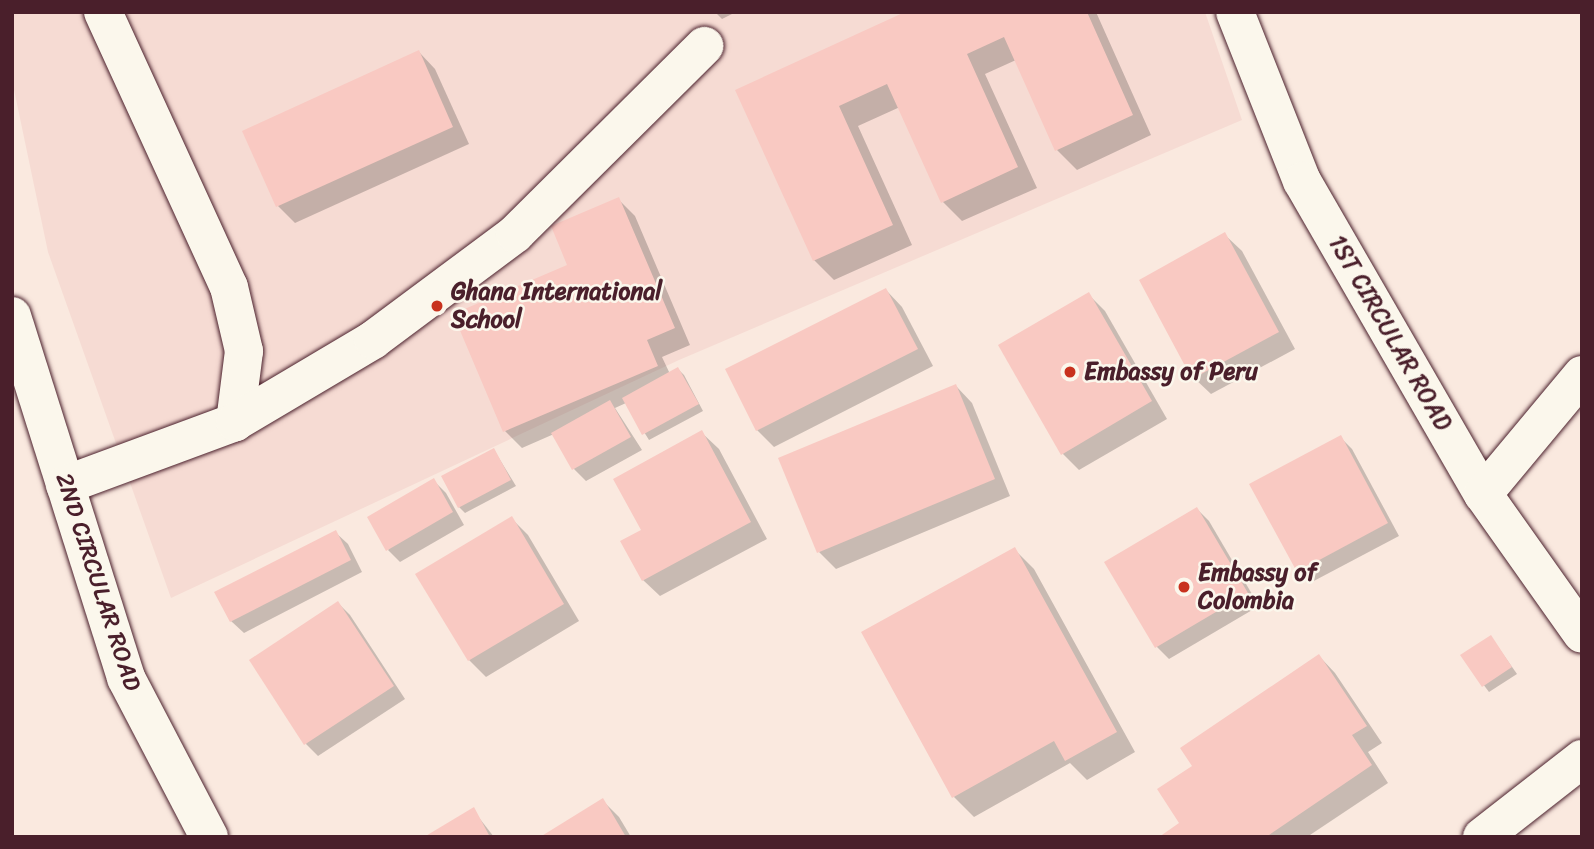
<!DOCTYPE html>
<html>
<head>
<meta charset="utf-8">
<style>
	body { margin:0 }
	#map { position:relative; width:1594px; height:849px; overflow:hidden; background:#fae9df; font-family:Sriracha,sans-serif }
	div>[style] { position:absolute }
	.built>* { inset:0; background:#f6dbd3 }
	.shadow>* { inset:0; background:#0003 }
	.building>* { inset:0; background:#f9c9c2 }
	.roads { filter:drop-shadow(0 0 2px #4a1f2b) drop-shadow(0 0 2px #4a1f2b) }
	.minor>* { height:38px; margin:-19px; padding:0 19px; transform-origin:19px; border-radius:19px; background:#fbf7ec }
	.dots>* { width:19px; height:19px; translate:-50% -50%; box-sizing:border-box; border:4px solid #fbf7ec; border-radius:50% }
	span { translate:-50% -50%; white-space:nowrap; text-align:center; line-height:1.15; -webkit-text-stroke:5px #fbf7ec; paint-order:stroke }
	.poi-label { font-size:24px; color:#4a1f2b; font-weight:700 }
	.left { translate:0 -50%; text-align:left }
	.street-label { font-size:24px; color:#4a1f2b }
	.frame { position:absolute; inset:0; border:14px solid #4a1f2b; pointer-events:none }
</style>
</head>
<body>
<div id="map">
	<div class="built">
		<i style="clip-path:polygon(12px 12px,1205px 12px,1242px 120px,679px 360px,171px 598px,48px 252px,12px 80px)"></i>
	</div>
	<div class="shadow">
		<i style="clip-path:polygon(715px 12px,736px 12px,722px 19px)"></i>
		<i style="clip-path:polygon(909px 12px,1096px 12px,1151px 135px,1077px 170px,1057px 150px,1016px 60px,985px 74px,1037px 188px,962px 221px,943px 202px,900px 107px,858px 126px,912px 245px,834px 280px,814px 260px,737px 91px)"></i>
		<i style="clip-path:polygon(419px 52px,435px 69px,469px 144px,295px 223px,278px 206px,245px 132px)"></i>
		<i style="clip-path:polygon(618px 199px,635px 216px,690px 345px,662px 357px,670px 374px,678px 369px,684px 375px,703px 411px,649px 440px,626px 403px,615px 408px,642px 450px,586px 481px,574px 469px,554px 434px,522px 448px,505px 431px,569px 265px)"></i>
		<i style="clip-path:polygon(1225px 235px,1242px 251px,1295px 349px,1211px 394px,1194px 378px)"></i>
		<i style="clip-path:polygon(886px 290px,902px 307px,933px 366px,774px 447px,757px 430px)"></i>
		<i style="clip-path:polygon(1088px 294px,1105px 311px,1167px 419px,1079px 470px,1063px 454px)"></i>
		<i style="clip-path:polygon(956px 386px,972px 403px,1010px 496px,836px 569px,819px 552px)"></i>
		<i style="clip-path:polygon(702px 433px,719px 449px,767px 539px,660px 596px,643px 580px,643px 531px)"></i>
		<i style="clip-path:polygon(1340px 437px,1352px 449px,1399px 536px,1310px 583px,1298px 571px)"></i>
		<i style="clip-path:polygon(494px 450px,516px 486px,465px 513px,459px 507px)"></i>
		<i style="clip-path:polygon(434px 481px,446px 493px,464px 525px,400px 562px,388px 550px)"></i>
		<i style="clip-path:polygon(1197px 509px,1209px 521px,1259px 606px,1169px 659px,1157px 647px,1107px 563px)"></i>
		<i style="clip-path:polygon(511px 518px,528px 535px,579px 621px,486px 677px,469px 660px)"></i>
		<i style="clip-path:polygon(335px 532px,348px 544px,362px 572px,244px 633px,231px 621px)"></i>
		<i style="clip-path:polygon(1014px 549px,1034px 569px,1135px 752px,1087px 780px,1070px 763px,974px 817px,954px 797px)"></i>
		<i style="clip-path:polygon(338px 603px,350px 615px,405px 699px,318px 756px,306px 744px)"></i>
		<i style="clip-path:polygon(1491px 637px,1517px 674px,1489px 692px,1462px 656px)"></i>
		<i style="clip-path:polygon(1319px 656px,1335px 673px,1382px 743px,1368px 752px,1388px 783px,1307px 837px,1162px 837px,1182px 823px,1194px 766px)"></i>
		<i style="clip-path:polygon(602px 800px,619px 817px,631px 837px,543px 837px)"></i>
		<i style="clip-path:polygon(473px 810px,494px 837px,428px 837px)"></i>
	</div>
	<div class="building">
		<i style="clip-path:polygon(905px 12px,1087px 12px,1133px 115px,1055px 151px,1004px 37px,967px 54px,1018px 167px,941px 203px,887px 84px,839px 106px,893px 225px,813px 261px,735px 90px)"></i>
		<i style="clip-path:polygon(419px 50px,453px 127px,276px 207px,242px 131px)"></i>
		<i style="clip-path:polygon(619px 197px,675px 328px,647px 340px,658px 366px,503px 432px,453px 314px,567px 265px,551px 226px)"></i>
		<i style="clip-path:polygon(1225px 232px,1279px 332px,1192px 379px,1139px 280px)"></i>
		<i style="clip-path:polygon(886px 288px,918px 349px,756px 431px,725px 369px)"></i>
		<i style="clip-path:polygon(1089px 292px,1152px 401px,1061px 455px,998px 345px)"></i>
		<i style="clip-path:polygon(678px 367px,699px 404px,642px 435px,622px 398px)"></i>
		<i style="clip-path:polygon(956px 384px,995px 479px,817px 553px,778px 458px)"></i>
		<i style="clip-path:polygon(610px 400px,631px 437px,572px 470px,551px 433px)"></i>
		<i style="clip-path:polygon(702px 430px,751px 522px,642px 581px,620px 541px,641px 530px,613px 479px)"></i>
		<i style="clip-path:polygon(1341px 435px,1388px 523px,1297px 572px,1249px 484px)"></i>
		<i style="clip-path:polygon(494px 448px,511px 480px,458px 508px,441px 476px)"></i>
		<i style="clip-path:polygon(434px 478px,453px 512px,386px 551px,367px 517px)"></i>
		<i style="clip-path:polygon(1197px 507px,1248px 593px,1155px 648px,1104px 562px)"></i>
		<i style="clip-path:polygon(512px 516px,564px 604px,468px 661px,415px 574px)"></i>
		<i style="clip-path:polygon(336px 530px,351px 560px,230px 622px,214px 592px)"></i>
		<i style="clip-path:polygon(1015px 547px,1117px 732px,1065px 761px,1054px 741px,952px 798px,861px 632px)"></i>
		<i style="clip-path:polygon(338px 601px,394px 686px,304px 745px,249px 660px)"></i>
		<i style="clip-path:polygon(1491px 635px,1512px 667px,1482px 687px,1460px 655px)"></i>
		<i style="clip-path:polygon(1319px 654px,1367px 726px,1352px 735px,1372px 765px,1266px 837px,1159px 837px,1179px 823px,1157px 789px,1192px 766px,1180px 748px)"></i>
		<i style="clip-path:polygon(603px 798px,626px 837px,540px 837px)"></i>
		<i style="clip-path:polygon(474px 807px,490px 837px,424px 837px)"></i>
	</div>
	<div class="roads">
		<div class="minor">
			<i style="left:103px;top:12px;width:302px;rotate:65.4deg"></i>
			<i style="left:229px;top:287px;width:66px;rotate:76.8deg"></i>
			<i style="left:244px;top:351px;width:72px;rotate:97.2deg"></i>
			<i style="left:1235px;top:12px;width:182px;rotate:68.4deg"></i>
			<i style="left:1302px;top:181px;width:362px;rotate:60deg"></i>
			<i style="left:1483px;top:494px;width:171px;rotate:54.7deg"></i>
			<i style="left:12px;top:316px;width:380px;rotate:72.5deg"></i>
			<i style="left:126px;top:678px;width:179px;rotate:62.4deg"></i>
			<i style="left:65px;top:485px;width:181px;rotate:-20.3deg"></i>
			<i style="left:235px;top:422px;width:161px;rotate:-30.7deg"></i>
			<i style="left:373px;top:340px;width:177px;rotate:-36.7deg"></i>
			<i style="left:515px;top:234px;width:267px;rotate:-44.8deg"></i>
			<i style="left:1483px;top:494px;width:155px;rotate:-50.2deg"></i>
			<i style="left:1482px;top:837px;width:127px;rotate:-38deg"></i>
		</div>
	</div>
	<div class="dots">
		<i style="left:437px;top:306px;background:#c8321e"></i>
		<i style="left:1070px;top:372px;background:#c8321e"></i>
		<i style="left:1184px;top:587px;background:#c8321e"></i>
	</div>
	<div class="poi-label">
		<span class="left" style="left:451px;top:306px">Ghana International<br>School</span>
		<span class="left" style="left:1084px;top:372px">Embassy of Peru</span>
		<span class="left" style="left:1198px;top:587px">Embassy of<br>Colombia</span>
	</div>
	<div class="street-label">
		<span style="left:1390px;top:333px;rotate:60deg">1ST CIRCULAR ROAD</span>
		<span style="left:98px;top:582px;rotate:72deg">2ND CIRCULAR ROAD</span>
	</div>
	<div class="frame"></div>
</div>
</body>
</html>
